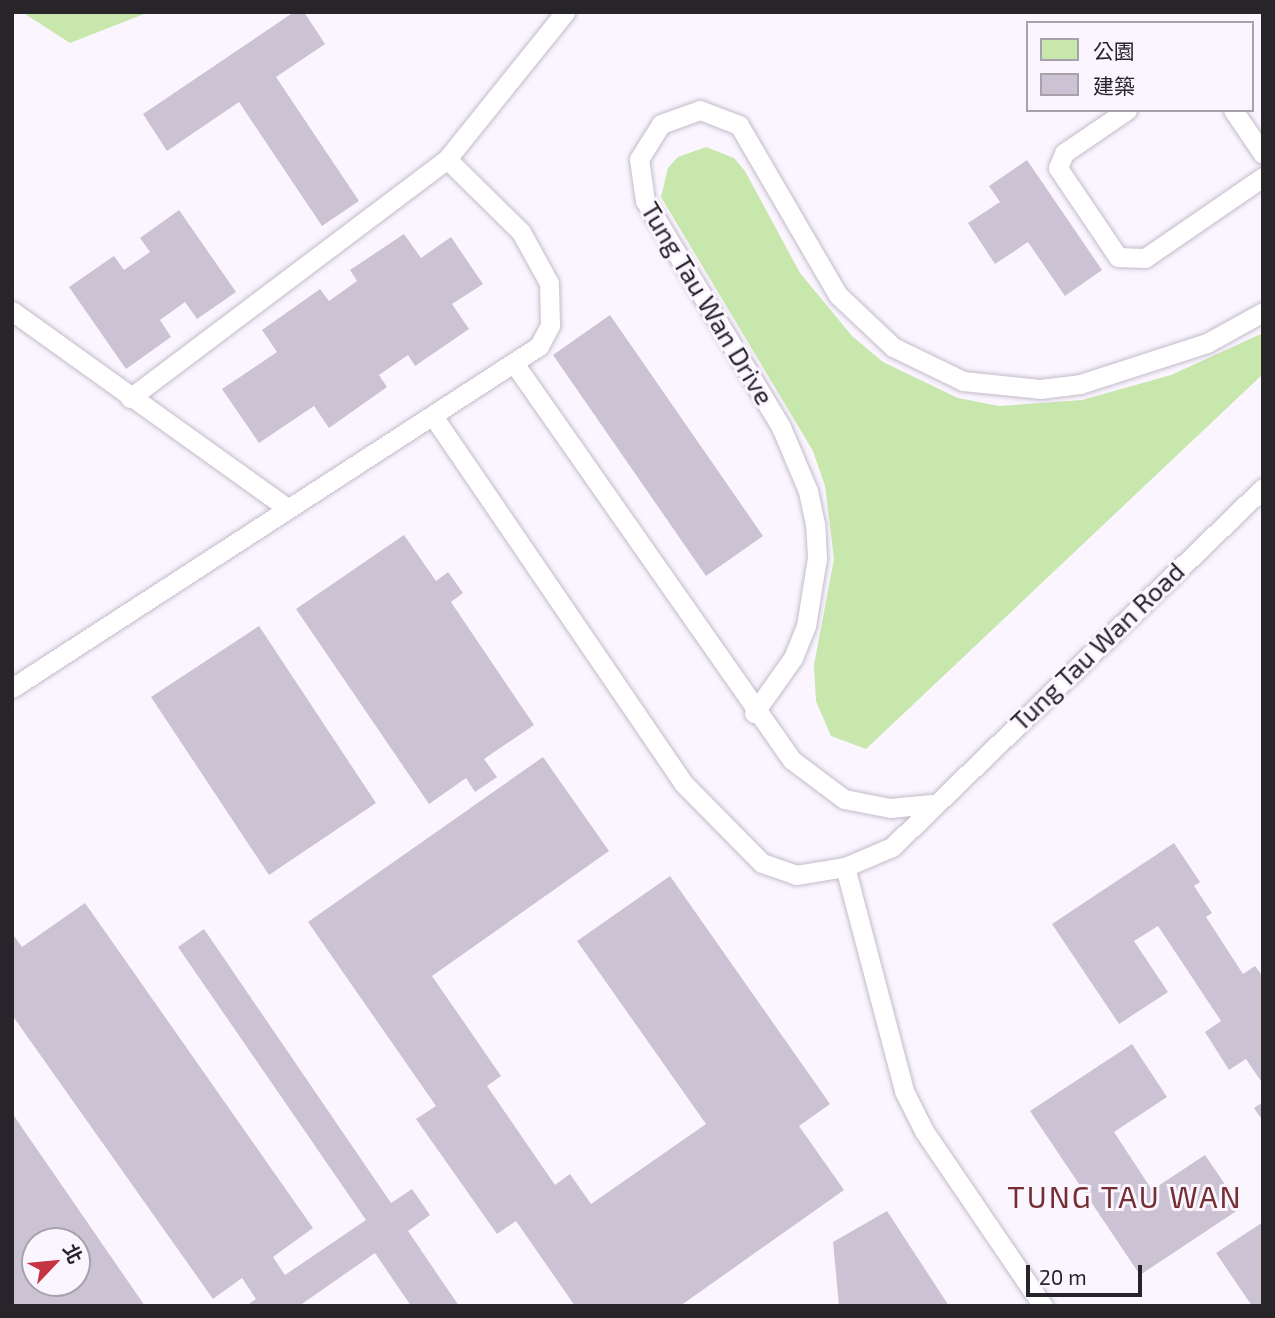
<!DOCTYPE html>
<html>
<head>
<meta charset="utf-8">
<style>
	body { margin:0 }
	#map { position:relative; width:1275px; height:1318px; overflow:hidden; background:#faf5ff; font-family:"Exo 2","Noto Sans TC",sans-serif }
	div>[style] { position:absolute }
	.green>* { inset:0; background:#c8e7ac }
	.building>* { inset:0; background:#cbc3d3 }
	.roads { filter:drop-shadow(0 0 2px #c3bbca) drop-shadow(0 0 2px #c3bbca) }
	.lane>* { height:19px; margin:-9.5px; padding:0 9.5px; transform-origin:9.5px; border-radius:9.5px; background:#fff }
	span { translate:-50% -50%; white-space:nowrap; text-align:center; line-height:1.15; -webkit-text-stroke:6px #faf5ff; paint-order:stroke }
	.street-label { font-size:26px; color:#27242a }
	.quarter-label { font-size:30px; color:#752e32; letter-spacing:2px }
	.frame { position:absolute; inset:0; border:14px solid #27242a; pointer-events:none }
	.legend { position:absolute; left:1026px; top:21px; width:228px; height:91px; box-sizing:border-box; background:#faf5ff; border:2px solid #a6a1aa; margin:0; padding:9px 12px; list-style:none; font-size:21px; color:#27242a }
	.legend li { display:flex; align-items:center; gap:14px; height:35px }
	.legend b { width:35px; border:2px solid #a6a1aa }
	.north { position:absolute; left:21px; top:1227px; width:70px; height:70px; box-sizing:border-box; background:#faf5ff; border:2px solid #a6a1aa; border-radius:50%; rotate:64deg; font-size:19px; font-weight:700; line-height:28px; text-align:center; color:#27242a }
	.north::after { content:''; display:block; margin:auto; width:24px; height:32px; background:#c43443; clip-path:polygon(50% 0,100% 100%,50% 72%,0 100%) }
	.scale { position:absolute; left:1026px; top:1265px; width:116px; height:32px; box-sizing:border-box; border:4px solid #27242a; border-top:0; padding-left:9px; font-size:21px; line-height:24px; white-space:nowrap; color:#27242a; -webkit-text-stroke:5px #faf5ff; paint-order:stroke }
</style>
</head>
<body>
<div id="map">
	<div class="green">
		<i style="clip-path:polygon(22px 12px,149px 12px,70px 43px)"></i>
		<i style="clip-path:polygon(706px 147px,734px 158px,745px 171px,800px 273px,852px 336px,883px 362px,958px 398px,999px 406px,1082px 400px,1171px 375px,1263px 333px,1263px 374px,866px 749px,831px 736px,816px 701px,814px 665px,834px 559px,825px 486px,813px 451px,661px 197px,668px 168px,678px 157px)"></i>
	</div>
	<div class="building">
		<i style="clip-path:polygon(294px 12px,304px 12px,325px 44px,276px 77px,359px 201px,322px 226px,239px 102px,167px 151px,143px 114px)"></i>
		<i style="clip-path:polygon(1027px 160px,1102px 270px,1065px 296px,1028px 242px,995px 264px,968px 223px,1000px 202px,989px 186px)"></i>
		<i style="clip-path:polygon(179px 210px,236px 292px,197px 319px,185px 302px,160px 320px,171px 337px,126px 369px,69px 287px,114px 256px,124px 270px,150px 252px,140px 238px)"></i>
		<i style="clip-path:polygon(404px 234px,421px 258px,451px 237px,483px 284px,452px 304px,469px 329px,415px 366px,408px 355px,379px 375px,387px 387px,329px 428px,314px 406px,259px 443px,222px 389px,277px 352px,262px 330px,320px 289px,329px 301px,357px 281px,350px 270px)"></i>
		<i style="clip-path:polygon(610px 315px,763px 536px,706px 576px,553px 355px)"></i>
		<i style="clip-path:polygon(404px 535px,436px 581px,448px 572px,463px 593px,451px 602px,534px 725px,484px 759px,497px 777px,475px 792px,466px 778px,429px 804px,296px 609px)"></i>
		<i style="clip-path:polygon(259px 626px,376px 803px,269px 875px,151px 697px)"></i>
		<i style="clip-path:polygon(543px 757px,609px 851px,432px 976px,501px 1076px,487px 1086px,555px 1185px,570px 1174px,591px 1204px,706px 1124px,577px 941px,670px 876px,830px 1104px,799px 1126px,844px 1190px,680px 1306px,575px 1306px,516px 1221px,497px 1234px,416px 1119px,436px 1106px,308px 922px)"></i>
		<i style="clip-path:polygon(1174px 843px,1200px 882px,1194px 886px,1212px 913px,1206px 917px,1243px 974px,1255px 966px,1263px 977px,1263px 1084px,1246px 1059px,1229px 1070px,1205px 1032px,1221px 1021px,1158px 926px,1134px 941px,1168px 992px,1119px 1024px,1052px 924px)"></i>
		<i style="clip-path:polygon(85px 903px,313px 1228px,273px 1257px,285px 1275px,366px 1220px,178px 947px,204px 929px,391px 1203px,412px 1189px,430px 1215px,408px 1231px,459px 1306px,411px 1306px,375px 1253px,299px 1306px,246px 1306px,256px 1299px,242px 1278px,213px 1299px,12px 1015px,12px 933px,22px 947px)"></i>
		<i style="clip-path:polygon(1132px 1044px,1167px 1097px,1114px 1132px,1152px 1190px,1205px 1155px,1241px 1208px,1140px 1275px,1030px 1111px)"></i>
		<i style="clip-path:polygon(1263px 1102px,1263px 1121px,1254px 1108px)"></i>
		<i style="clip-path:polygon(evenodd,12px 1113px,145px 1306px,12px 1306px,12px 1113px,35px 1241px,77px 1241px,77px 1283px,35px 1283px,35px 1241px)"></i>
		<i style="clip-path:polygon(887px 1211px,949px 1306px,839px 1306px,833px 1242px)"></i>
		<i style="clip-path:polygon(1263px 1222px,1263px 1306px,1252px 1306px,1216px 1253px)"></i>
	</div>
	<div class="roads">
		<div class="lane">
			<i style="left:1127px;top:110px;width:76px;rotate:145.7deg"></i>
			<i style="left:1064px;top:153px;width:16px;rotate:112deg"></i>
			<i style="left:1058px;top:168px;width:107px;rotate:56deg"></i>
			<i style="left:1118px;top:257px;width:27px;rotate:2deg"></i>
			<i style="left:1145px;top:258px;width:143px;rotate:-34.5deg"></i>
			<i style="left:1233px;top:110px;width:53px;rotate:55.7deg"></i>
			<i style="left:12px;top:311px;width:337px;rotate:35.6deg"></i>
			<i style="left:516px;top:366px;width:481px;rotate:55deg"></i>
			<i style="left:792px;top:760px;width:65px;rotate:36.9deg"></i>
			<i style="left:844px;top:799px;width:47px;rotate:11.1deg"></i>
			<i style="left:890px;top:808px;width:41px;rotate:-5.6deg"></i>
			<i style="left:130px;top:398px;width:397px;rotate:-37deg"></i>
			<i style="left:447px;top:159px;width:189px;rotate:-51.2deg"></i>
			<i style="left:435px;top:419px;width:440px;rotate:55.7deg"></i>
			<i style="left:683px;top:783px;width:112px;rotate:45.4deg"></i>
			<i style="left:762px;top:863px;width:36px;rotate:19deg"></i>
			<i style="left:796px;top:875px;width:50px;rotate:-9.3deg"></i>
			<i style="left:845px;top:867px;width:51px;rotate:-23.1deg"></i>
			<i style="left:892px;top:847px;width:516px;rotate:-44.06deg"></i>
			<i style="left:12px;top:688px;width:628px;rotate:-32.98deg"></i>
			<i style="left:539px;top:346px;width:24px;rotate:-62deg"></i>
			<i style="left:550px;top:325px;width:42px;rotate:-91.4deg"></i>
			<i style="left:549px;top:283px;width:58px;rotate:-118.8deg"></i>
			<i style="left:521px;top:232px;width:104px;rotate:-135.4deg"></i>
			<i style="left:754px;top:713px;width:67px;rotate:-54.7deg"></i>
			<i style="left:793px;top:658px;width:35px;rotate:-68deg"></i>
			<i style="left:806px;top:626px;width:69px;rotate:-80.8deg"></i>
			<i style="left:817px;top:558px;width:34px;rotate:-93deg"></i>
			<i style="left:815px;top:524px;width:34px;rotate:-102deg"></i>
			<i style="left:808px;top:491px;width:69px;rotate:-112.9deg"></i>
			<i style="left:781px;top:427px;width:264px;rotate:-121deg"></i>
			<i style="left:645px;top:201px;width:42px;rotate:-98.1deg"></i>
			<i style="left:639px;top:159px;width:41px;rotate:-57.8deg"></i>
			<i style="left:661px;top:124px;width:41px;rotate:-19.7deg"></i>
			<i style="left:700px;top:110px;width:42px;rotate:21deg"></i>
			<i style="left:739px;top:125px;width:197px;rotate:59.8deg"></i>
			<i style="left:838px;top:295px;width:76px;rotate:43.4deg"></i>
			<i style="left:893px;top:347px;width:78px;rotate:25.9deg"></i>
			<i style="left:963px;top:381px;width:77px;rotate:5.9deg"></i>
			<i style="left:1040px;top:389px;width:40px;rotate:-7.1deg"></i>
			<i style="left:1080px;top:384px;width:133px;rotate:-17.9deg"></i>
			<i style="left:1207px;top:343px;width:64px;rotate:-29deg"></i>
			<i style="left:845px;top:867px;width:232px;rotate:75.2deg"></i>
			<i style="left:904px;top:1091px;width:45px;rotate:63.4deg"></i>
			<i style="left:924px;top:1131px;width:212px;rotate:55.8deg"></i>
		</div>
	</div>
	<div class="street-label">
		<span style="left:708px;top:303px;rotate:59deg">Tung Tau Wan Drive</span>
		<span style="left:1097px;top:646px;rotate:-44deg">Tung Tau Wan Road</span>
	</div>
	<div class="quarter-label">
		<span style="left:1125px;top:1196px">TUNG TAU WAN</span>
	</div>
	<div class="frame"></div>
	<ul class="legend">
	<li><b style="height:19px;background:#c8e7ac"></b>公園</li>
	<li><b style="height:19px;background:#cbc3d3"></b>建築</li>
	</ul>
	<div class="north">北</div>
	<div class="scale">20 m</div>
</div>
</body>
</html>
